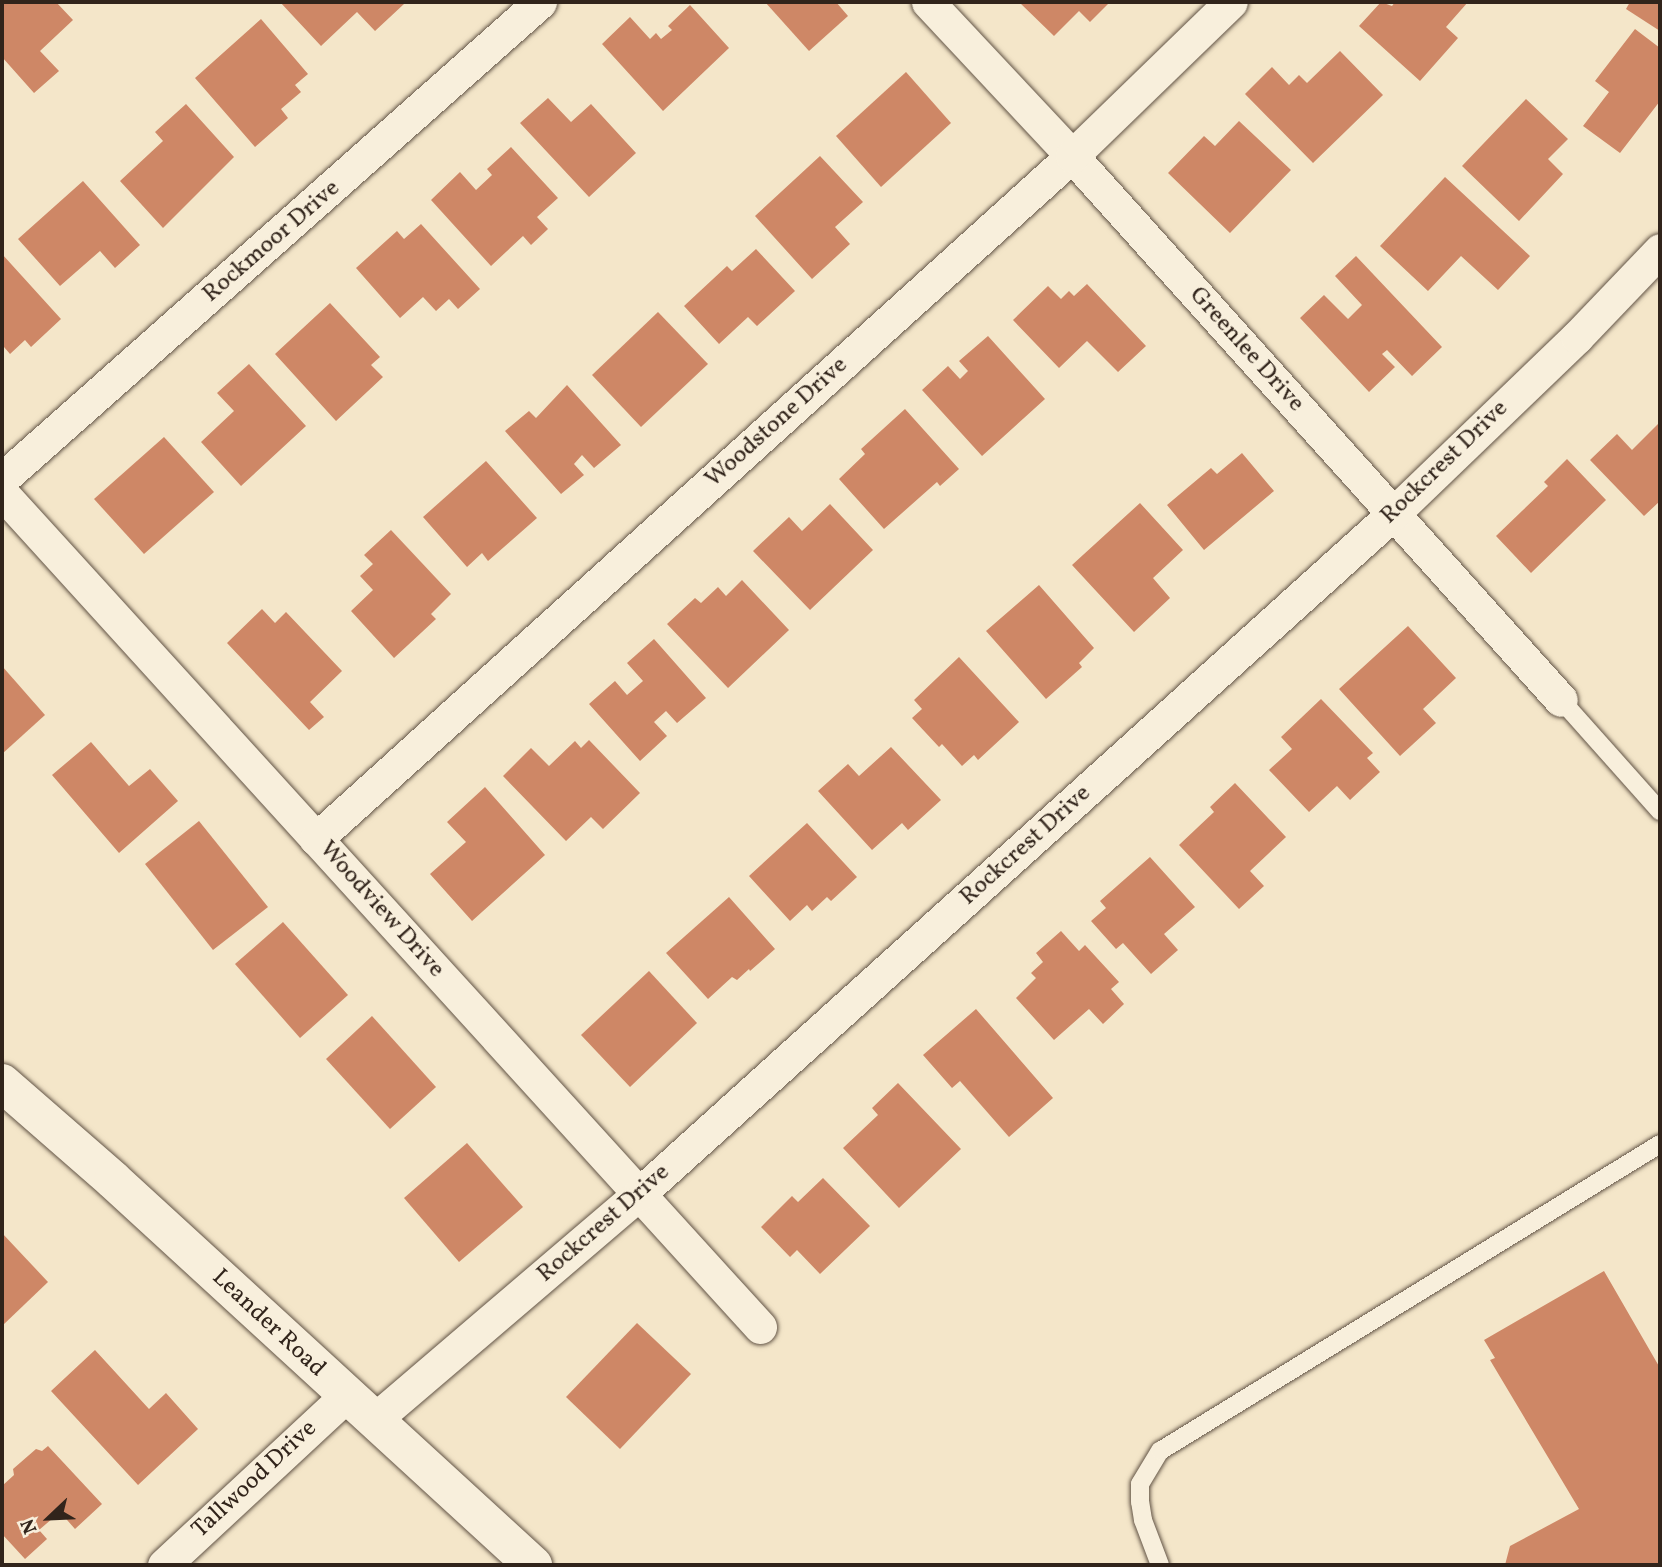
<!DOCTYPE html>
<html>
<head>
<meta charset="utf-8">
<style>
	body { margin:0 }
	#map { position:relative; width:1662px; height:1567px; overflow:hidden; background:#f4e6c9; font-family:Vollkorn,serif }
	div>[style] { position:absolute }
	.building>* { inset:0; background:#ce8766 }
	.roads { filter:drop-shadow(0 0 2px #625446) drop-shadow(0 0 2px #625446) }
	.service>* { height:18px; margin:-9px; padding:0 9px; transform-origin:9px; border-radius:9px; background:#f8efdc }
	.minor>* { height:33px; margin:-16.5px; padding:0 16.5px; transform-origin:16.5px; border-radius:16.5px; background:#f8efdc }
	.secondary>* { height:38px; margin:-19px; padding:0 19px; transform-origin:19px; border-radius:19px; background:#f8efdc }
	span { translate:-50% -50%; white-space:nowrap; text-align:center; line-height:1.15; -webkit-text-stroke:5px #f8efdc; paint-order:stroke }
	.street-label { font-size:24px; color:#31241b }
	.frame { position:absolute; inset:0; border:4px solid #31241b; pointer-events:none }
	.north { position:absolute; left:14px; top:1483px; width:70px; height:70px; -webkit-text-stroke:5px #f8efdc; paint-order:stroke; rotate:247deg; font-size:19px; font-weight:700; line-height:28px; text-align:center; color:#31241b }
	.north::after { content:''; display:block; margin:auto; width:24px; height:32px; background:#31241b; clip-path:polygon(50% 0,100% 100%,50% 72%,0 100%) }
</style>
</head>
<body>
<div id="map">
	<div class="building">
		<i style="clip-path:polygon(2px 2px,56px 2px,73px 20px,40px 51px,59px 71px,34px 93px,2px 57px)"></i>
		<i style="clip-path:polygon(280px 2px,402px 2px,404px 4px,375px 31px,357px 12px,321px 46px)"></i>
		<i style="clip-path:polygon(765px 2px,836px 2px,848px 16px,809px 51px)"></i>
		<i style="clip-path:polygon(1019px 2px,1110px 2px,1090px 22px,1079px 11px,1054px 36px)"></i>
		<i style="clip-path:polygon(1381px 2px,1392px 6px,1395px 2px,1468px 2px,1446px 27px,1458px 38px,1420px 81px,1359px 26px)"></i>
		<i style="clip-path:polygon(1630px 2px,1660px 2px,1660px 31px,1626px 9px)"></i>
		<i style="clip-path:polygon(690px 5px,729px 48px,663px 111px,602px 44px,630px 17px,650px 39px,656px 33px,661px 39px,672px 30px,668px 26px)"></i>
		<i style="clip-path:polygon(261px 19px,308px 74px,295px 85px,301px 92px,281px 109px,288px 118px,255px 147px,195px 78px)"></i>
		<i style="clip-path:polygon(1635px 29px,1660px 48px,1660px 101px,1620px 153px,1583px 126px,1609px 92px,1595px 81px)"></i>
		<i style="clip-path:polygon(1340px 51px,1383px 95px,1313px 163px,1245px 94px,1272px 67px,1289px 85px,1299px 75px,1307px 83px)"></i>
		<i style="clip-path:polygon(906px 72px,951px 123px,881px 187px,836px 136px)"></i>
		<i style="clip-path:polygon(548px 98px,571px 122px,591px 104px,636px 153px,589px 197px,520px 123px)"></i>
		<i style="clip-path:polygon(1526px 99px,1568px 139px,1548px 159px,1563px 174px,1519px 221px,1462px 166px)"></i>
		<i style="clip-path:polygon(186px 104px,234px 157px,163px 228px,120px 181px,163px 141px,155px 132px)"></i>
		<i style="clip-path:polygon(1239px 121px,1291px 170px,1230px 233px,1168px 173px,1204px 136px,1215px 146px)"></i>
		<i style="clip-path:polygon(511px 147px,558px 198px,537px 217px,548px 229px,531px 245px,523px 236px,491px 266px,431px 200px,460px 172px,476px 190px,492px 175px,487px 169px)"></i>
		<i style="clip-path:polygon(820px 156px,863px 202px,835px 227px,850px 244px,812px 279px,755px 216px)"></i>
		<i style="clip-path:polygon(1445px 177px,1530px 256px,1498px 290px,1461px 256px,1428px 291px,1380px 246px)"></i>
		<i style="clip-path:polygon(83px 181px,140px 245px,115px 268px,100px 251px,60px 286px,18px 239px)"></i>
		<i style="clip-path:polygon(421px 224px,480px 289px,458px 309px,449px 299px,436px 311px,423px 297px,400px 318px,356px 268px,397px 231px,404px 239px)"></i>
		<i style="clip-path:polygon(756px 249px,795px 291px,757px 326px,748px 317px,719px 344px,684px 306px,727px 266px,732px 271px)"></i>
		<i style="clip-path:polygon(2px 254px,61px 319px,31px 347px,25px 340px,10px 354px,4px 347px,2px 349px)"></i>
		<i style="clip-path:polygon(1356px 256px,1442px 347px,1412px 376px,1387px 350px,1382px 354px,1395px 367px,1369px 392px,1300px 318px,1324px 295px,1348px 319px,1362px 305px,1335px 276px)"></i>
		<i style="clip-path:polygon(1087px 284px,1146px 346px,1118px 372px,1087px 341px,1059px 368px,1013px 320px,1048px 286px,1061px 299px,1069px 291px,1074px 296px)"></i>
		<i style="clip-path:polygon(330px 303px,380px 357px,371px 365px,383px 377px,336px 421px,275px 354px)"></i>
		<i style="clip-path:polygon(658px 312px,708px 364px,641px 427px,592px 375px)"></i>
		<i style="clip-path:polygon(988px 336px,1045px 399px,982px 456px,922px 390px,948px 366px,960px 379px,968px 371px,959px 361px)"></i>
		<i style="clip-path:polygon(249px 364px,306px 426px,241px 486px,201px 442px,234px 411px,217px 393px)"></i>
		<i style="clip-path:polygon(567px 385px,621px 445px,594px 468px,582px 455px,574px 464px,584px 475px,561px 494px,505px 431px,529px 411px,536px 418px)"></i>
		<i style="clip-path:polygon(905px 409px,959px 469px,940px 486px,937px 482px,884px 529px,839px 479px,865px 454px,861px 449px)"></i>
		<i style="clip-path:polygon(1660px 422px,1660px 501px,1644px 516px,1590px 460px,1617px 434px,1632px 450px)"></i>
		<i style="clip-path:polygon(164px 437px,214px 492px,144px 554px,94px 499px)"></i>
		<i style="clip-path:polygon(1242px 453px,1274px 491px,1204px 550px,1167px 505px,1211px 468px,1217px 474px)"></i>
		<i style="clip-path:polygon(1567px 459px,1606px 500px,1531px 573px,1496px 536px,1548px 486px,1544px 482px)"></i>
		<i style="clip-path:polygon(486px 461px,537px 518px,488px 561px,482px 553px,467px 567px,423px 517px)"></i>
		<i style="clip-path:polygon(1140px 503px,1183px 550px,1153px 578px,1170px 598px,1134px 632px,1072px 565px)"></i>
		<i style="clip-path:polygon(830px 504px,873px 550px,810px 610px,753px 551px,789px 517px,802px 531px)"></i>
		<i style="clip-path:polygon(391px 530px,451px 594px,431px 614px,436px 619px,394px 658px,351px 611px,373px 590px,360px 576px,373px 564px,364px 555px)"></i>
		<i style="clip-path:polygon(742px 580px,789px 630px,728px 688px,667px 624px,695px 598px,701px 603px,718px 587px,726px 596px)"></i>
		<i style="clip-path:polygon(1039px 585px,1094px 648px,1079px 663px,1082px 667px,1046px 699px,986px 631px)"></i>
		<i style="clip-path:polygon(262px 609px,275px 623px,286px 612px,342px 671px,310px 702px,324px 717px,309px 730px,227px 643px)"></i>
		<i style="clip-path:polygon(1408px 626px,1456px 678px,1423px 709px,1436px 723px,1400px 756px,1339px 689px)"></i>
		<i style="clip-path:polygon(654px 639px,706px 698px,677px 723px,666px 711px,654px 722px,667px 736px,640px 761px,589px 704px,615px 681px,627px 695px,643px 681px,627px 663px)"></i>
		<i style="clip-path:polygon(959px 657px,1019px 722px,978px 760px,974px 755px,962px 766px,942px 744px,939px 747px,912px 718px,922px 709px,914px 700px)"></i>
		<i style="clip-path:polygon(2px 666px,45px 715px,2px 754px)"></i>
		<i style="clip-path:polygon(1321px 699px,1373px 753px,1367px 758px,1380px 772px,1350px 800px,1337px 786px,1309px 812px,1269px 770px,1292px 749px,1281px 737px)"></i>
		<i style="clip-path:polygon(589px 740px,640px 793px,603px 829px,591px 817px,566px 841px,503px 776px,531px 748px,549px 766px,575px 741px,581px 748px)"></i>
		<i style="clip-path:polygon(91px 742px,129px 786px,150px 769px,178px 801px,119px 853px,52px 775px)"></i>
		<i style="clip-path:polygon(891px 747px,941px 800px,908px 830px,902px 823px,872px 850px,818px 791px,848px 764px,859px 776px)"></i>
		<i style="clip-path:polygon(1235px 783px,1286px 837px,1250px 871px,1264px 886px,1239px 909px,1179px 845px,1214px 812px,1210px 807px)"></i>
		<i style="clip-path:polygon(485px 787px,545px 855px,472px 921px,430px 874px,466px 842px,447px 822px)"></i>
		<i style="clip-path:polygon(199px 821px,268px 907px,213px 950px,145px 864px)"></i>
		<i style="clip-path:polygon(807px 823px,857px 877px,831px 901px,827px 897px,812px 911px,807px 905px,790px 921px,749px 876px)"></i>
		<i style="clip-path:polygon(1150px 857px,1195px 907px,1164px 934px,1178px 950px,1151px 974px,1123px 943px,1116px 949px,1091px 921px,1106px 908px,1100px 901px)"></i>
		<i style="clip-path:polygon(729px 897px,775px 949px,750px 971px,749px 969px,737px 980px,732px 977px,708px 999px,666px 953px)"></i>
		<i style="clip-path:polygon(283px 922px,348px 995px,300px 1038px,235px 964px)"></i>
		<i style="clip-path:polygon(1061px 931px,1079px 951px,1085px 945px,1119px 982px,1111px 989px,1124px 1004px,1103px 1024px,1089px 1009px,1054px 1040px,1016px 998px,1036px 978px,1031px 973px,1043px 962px,1036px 953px)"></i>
		<i style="clip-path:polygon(649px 971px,697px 1023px,630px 1087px,581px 1035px)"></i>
		<i style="clip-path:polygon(976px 1009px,1053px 1098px,1009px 1137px,960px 1081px,952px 1088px,923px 1055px)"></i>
		<i style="clip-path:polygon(372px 1016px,436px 1087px,390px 1129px,326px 1059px)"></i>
		<i style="clip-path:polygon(898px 1083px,961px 1149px,899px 1208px,843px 1148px,878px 1115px,872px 1108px)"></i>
		<i style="clip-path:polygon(467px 1143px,523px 1207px,459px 1262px,404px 1198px)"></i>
		<i style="clip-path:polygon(823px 1178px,870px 1226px,820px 1274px,797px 1250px,790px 1257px,761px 1227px,792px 1196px,798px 1202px)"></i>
		<i style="clip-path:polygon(2px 1233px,48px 1282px,2px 1326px)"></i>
		<i style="clip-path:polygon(1604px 1271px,1660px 1368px,1660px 1565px,1505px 1565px,1510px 1546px,1579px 1509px,1490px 1360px,1495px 1358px,1484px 1340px)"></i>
		<i style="clip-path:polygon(637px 1323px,691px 1374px,620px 1449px,566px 1397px)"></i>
		<i style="clip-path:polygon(95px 1350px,149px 1409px,166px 1393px,198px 1429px,138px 1485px,51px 1391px)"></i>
		<i style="clip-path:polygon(48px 1446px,102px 1504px,75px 1529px,60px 1512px,39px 1530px,47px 1539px,25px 1559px,2px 1534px,2px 1486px,14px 1475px,13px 1469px,36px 1449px,42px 1451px)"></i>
	</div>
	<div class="roads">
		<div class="service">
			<i style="left:1561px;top:700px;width:149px;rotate:48.3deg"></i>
			<i style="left:1160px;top:1565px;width:48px;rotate:-110.7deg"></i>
			<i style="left:1143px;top:1520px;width:18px;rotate:-99deg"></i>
			<i style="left:1140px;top:1502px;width:18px;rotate:-90deg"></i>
			<i style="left:1140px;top:1484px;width:39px;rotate:-59deg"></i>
			<i style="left:1160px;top:1451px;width:587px;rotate:-31.55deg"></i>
		</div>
		<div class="minor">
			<i style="left:928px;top:2px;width:211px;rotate:46.9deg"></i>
			<i style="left:1072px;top:156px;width:731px;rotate:48.05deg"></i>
			<i style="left:2px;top:479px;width:719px;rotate:-41.56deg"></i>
			<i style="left:2px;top:493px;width:1127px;rotate:47.73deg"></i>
			<i style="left:316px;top:839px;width:1019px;rotate:-42.1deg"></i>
			<i style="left:1072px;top:156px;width:221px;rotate:-44.1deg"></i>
			<i style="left:373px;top:1421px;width:350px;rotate:-40.5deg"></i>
			<i style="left:639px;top:1194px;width:1015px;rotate:-42.05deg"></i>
			<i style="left:1393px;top:514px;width:255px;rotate:-43.9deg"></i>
			<i style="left:1577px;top:337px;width:120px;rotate:-46.3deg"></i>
			<i style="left:164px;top:1565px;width:248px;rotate:-42.9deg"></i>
		</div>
		<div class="secondary">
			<i style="left:2px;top:1083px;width:147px;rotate:41.1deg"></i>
			<i style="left:113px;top:1180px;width:570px;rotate:42.51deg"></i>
		</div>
	</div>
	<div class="street-label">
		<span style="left:272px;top:242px;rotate:-41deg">Rockmoor Drive</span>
		<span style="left:1246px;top:350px;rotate:48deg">Greenlee Drive</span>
		<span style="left:777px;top:423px;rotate:-42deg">Woodstone Drive</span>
		<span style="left:1445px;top:463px;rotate:-44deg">Rockcrest Drive</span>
		<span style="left:1026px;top:846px;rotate:-42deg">Rockcrest Drive</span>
		<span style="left:381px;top:910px;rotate:48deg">Woodview Drive</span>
		<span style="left:604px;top:1224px;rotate:-41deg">Rockcrest Drive</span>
		<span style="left:268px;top:1324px;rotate:43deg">Leander Road</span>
		<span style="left:255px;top:1480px;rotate:-43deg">Tallwood Drive</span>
	</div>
	<div class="frame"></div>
	<div class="north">N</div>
</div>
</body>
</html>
